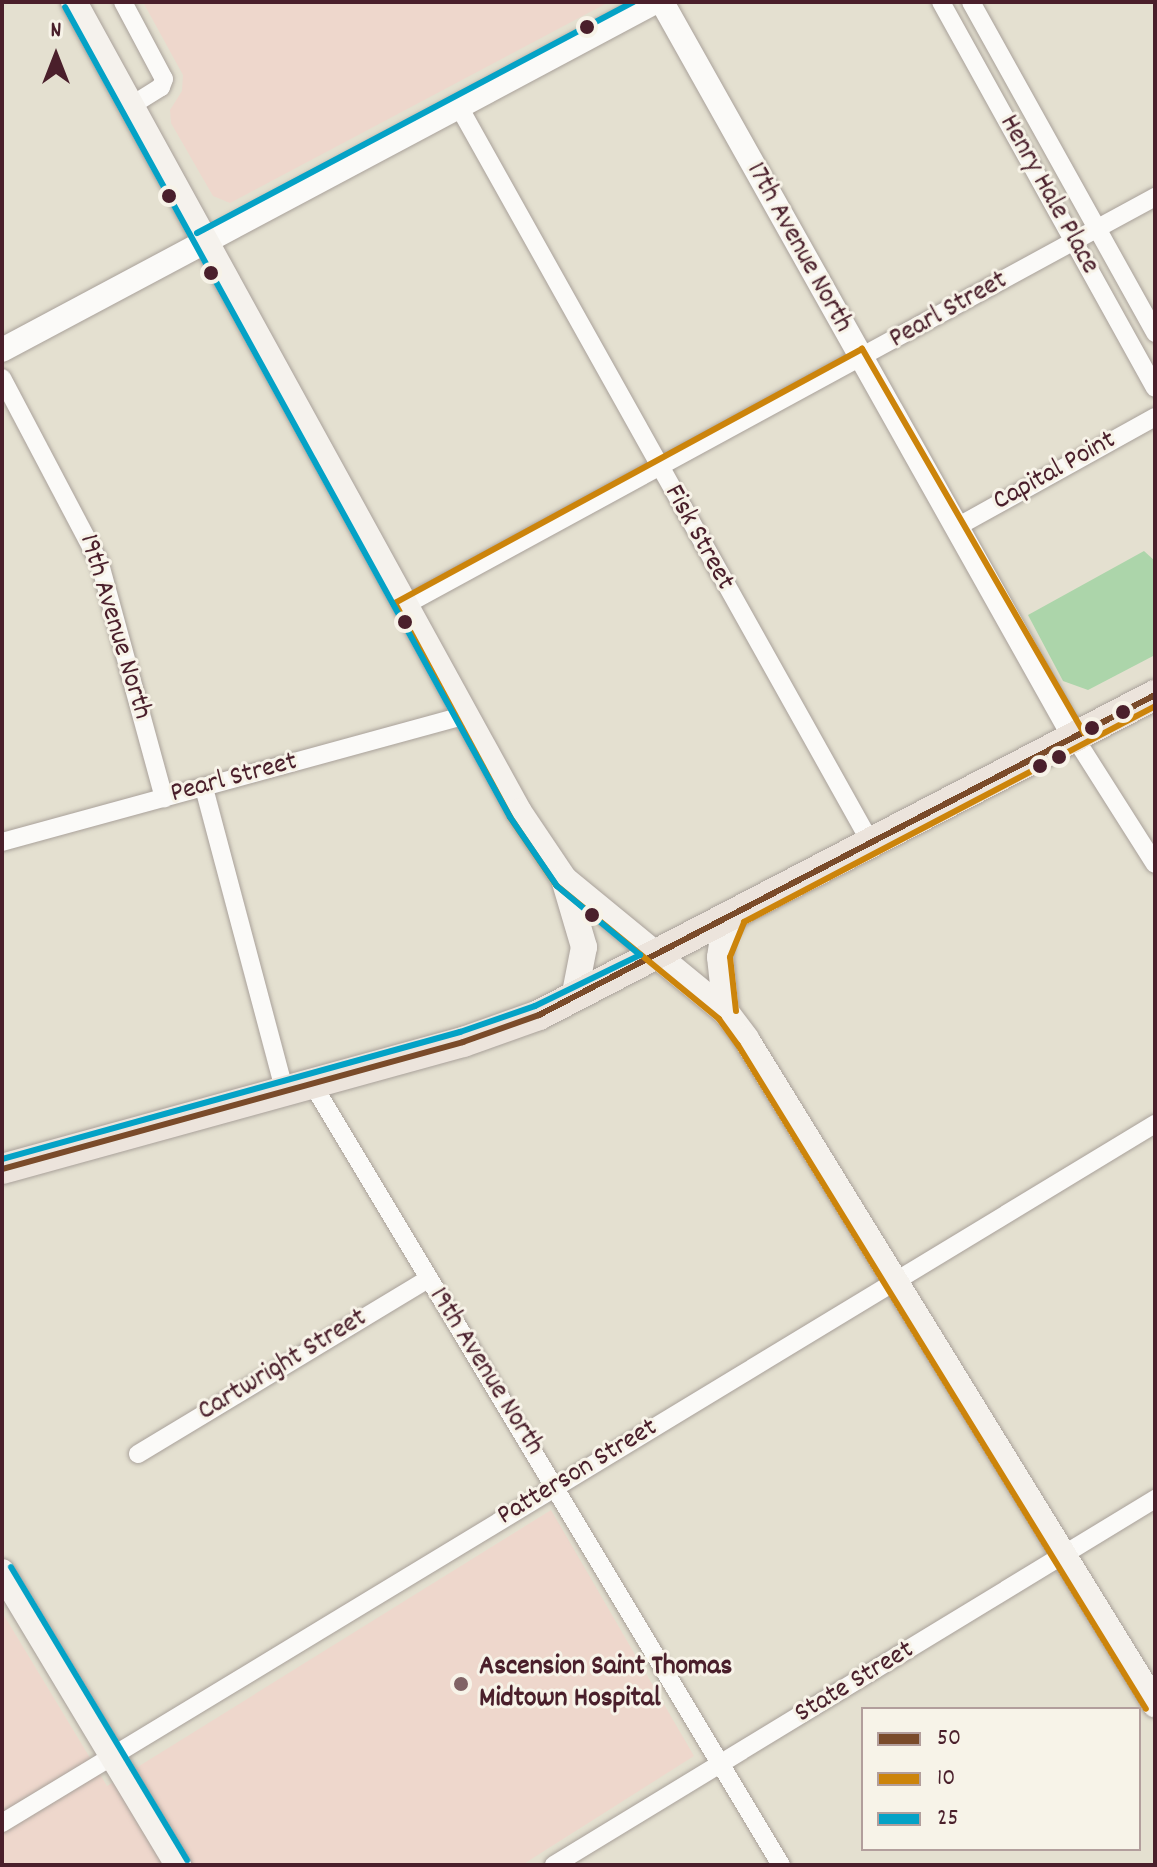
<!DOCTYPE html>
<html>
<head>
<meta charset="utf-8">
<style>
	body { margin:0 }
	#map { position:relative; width:1157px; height:1867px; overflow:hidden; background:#e4e0d0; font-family:Dekko,sans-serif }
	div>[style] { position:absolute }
	.built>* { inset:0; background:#eed7cc }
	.green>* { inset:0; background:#acd5aa }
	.roads { filter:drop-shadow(0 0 2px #a9a19a) drop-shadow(0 0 2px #a9a19a) }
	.minor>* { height:18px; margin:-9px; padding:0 9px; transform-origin:9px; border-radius:9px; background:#fbfaf8 }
	.tertiary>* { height:24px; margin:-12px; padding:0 12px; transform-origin:12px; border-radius:12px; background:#fbfaf8 }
	.secondary>* { height:26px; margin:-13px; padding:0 13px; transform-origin:13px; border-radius:13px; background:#f5f2ed }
	.primary>* { height:30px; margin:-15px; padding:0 15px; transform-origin:15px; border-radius:15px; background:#ece4dc }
	.bus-1>* { height:6px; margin:-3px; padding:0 3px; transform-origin:3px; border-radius:3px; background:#7a4b2a }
	.bus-2>* { height:6px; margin:-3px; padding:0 3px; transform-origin:3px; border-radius:3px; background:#cc840b }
	.bus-3>* { height:6px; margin:-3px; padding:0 3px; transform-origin:3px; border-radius:3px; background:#04a2c6 }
	.dots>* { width:22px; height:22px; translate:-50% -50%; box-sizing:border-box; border:4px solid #f7f3e8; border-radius:50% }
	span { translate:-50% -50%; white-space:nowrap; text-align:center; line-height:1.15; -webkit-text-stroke:6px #f7f3e8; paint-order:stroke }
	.street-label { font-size:28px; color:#4a1f2b }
	.poi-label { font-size:28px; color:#4a1f2b; font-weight:700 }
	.left { translate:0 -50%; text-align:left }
	.frame { position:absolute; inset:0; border:4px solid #4a1f2b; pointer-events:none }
	.legend { position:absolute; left:861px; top:1707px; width:280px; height:144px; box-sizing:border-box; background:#f7f3e8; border:2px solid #b29e9c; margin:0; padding:10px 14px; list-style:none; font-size:24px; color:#4a1f2b }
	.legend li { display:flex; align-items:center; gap:16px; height:40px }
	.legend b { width:40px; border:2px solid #b29e9c }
	.north { position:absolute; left:16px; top:16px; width:80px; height:80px; -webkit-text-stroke:6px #f7f3e8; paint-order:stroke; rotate:0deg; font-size:22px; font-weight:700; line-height:32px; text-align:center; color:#4a1f2b }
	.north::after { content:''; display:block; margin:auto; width:28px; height:36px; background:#4a1f2b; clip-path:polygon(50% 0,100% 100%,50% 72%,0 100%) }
</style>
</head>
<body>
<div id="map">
	<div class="built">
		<i style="clip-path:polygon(143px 2px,609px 2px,230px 203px,213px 196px,171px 123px,170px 110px,182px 91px,183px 75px)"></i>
		<i style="clip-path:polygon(551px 1510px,694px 1756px,522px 1865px,2px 1865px,2px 1612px,107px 1786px)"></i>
	</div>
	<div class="green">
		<i style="clip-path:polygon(1144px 551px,1155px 561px,1155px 655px,1088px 690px,1063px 681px,1028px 615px)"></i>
	</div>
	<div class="roads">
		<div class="minor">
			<i style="left:123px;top:2px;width:87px;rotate:62deg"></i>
			<i style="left:164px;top:79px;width:9px;rotate:111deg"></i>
			<i style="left:161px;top:87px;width:36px;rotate:148deg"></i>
			<i style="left:941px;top:2px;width:441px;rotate:61deg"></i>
			<i style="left:971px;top:2px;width:379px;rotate:60.9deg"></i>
			<i style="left:458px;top:105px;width:846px;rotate:60.77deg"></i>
			<i style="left:2px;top:378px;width:210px;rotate:62.2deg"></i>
			<i style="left:100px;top:564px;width:243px;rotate:74.7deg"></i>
			<i style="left:955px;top:528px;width:229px;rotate:-29deg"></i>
			<i style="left:405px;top:605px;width:854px;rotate:-28.55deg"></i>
			<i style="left:1075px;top:738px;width:149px;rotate:57.6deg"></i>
			<i style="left:204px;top:788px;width:316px;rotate:75.1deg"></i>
			<i style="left:2px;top:842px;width:481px;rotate:-15.3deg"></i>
			<i style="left:313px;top:1085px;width:910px;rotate:59.04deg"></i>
			<i style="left:138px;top:1454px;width:339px;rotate:-31.1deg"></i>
			<i style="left:2px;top:1823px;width:1348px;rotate:-31.23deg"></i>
			<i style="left:554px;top:1865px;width:704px;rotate:-31.34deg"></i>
		</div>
		<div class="tertiary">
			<i style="left:662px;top:2px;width:844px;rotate:60.7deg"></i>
			<i style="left:2px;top:350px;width:740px;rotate:-28.05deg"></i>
		</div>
		<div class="secondary">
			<i style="left:74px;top:2px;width:924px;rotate:61.22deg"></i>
			<i style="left:519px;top:812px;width:81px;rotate:56.1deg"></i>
			<i style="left:564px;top:879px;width:210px;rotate:39.4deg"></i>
			<i style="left:726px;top:1012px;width:34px;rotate:53deg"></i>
			<i style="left:746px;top:1039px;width:781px;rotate:58.41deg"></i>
			<i style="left:564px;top:879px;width:71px;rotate:73.6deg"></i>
			<i style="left:584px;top:947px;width:52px;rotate:101.1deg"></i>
			<i style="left:726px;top:1012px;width:55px;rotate:-96.2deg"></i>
			<i style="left:720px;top:957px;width:20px;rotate:-81deg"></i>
			<i style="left:723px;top:937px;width:27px;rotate:-59deg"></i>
			<i style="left:2px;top:1572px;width:342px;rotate:59deg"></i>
		</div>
		<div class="primary">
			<i style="left:2px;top:1169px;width:478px;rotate:-15.4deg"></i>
			<i style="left:463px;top:1042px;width:81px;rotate:-19.6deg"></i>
			<i style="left:539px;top:1015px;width:694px;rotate:-27.45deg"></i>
		</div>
	</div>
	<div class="bus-1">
		<i style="left:2px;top:1169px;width:478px;rotate:-15.4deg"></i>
		<i style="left:463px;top:1042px;width:81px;rotate:-19.6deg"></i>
		<i style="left:539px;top:1015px;width:694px;rotate:-27.45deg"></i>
	</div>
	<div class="bus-2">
		<i style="left:1084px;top:733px;width:444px;rotate:-120deg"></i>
		<i style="left:862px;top:349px;width:532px;rotate:151.46deg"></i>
		<i style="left:395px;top:603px;width:243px;rotate:61.7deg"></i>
		<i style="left:510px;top:817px;width:82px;rotate:55.9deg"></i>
		<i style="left:556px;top:885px;width:211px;rotate:39.4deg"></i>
		<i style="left:719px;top:1019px;width:32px;rotate:54deg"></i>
		<i style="left:738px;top:1045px;width:779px;rotate:58.43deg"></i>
		<i style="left:736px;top:1011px;width:54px;rotate:-96.3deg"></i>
		<i style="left:730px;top:957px;width:38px;rotate:-68deg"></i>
		<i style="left:744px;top:922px;width:464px;rotate:-27.7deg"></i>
	</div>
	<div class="bus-3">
		<i style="left:197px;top:233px;width:494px;rotate:-27.9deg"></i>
		<i style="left:2px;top:1159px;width:475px;rotate:-15.5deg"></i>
		<i style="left:460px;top:1032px;width:79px;rotate:-19.1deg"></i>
		<i style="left:535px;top:1006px;width:117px;rotate:-25.9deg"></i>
		<i style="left:640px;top:955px;width:108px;rotate:-140.3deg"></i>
		<i style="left:557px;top:886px;width:83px;rotate:-124.3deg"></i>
		<i style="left:510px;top:817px;width:924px;rotate:-118.78deg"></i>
		<i style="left:11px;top:1567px;width:342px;rotate:59deg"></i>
	</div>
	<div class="dots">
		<i style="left:587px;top:27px;background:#4a1f2b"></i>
		<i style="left:169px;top:196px;background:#4a1f2b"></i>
		<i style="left:211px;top:273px;background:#4a1f2b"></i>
		<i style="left:405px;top:622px;background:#4a1f2b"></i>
		<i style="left:1123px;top:712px;background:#4a1f2b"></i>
		<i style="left:1092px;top:728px;background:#4a1f2b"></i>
		<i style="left:1059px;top:757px;background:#4a1f2b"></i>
		<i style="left:1040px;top:766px;background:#4a1f2b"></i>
		<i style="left:592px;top:915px;background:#4a1f2b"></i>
		<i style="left:461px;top:1684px;background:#806365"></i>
	</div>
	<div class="street-label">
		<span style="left:1048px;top:195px;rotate:61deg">Henry Hale Place</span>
		<span style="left:798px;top:248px;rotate:61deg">17th Avenue North</span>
		<span style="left:949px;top:311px;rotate:-29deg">Pearl Street</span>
		<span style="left:1055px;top:472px;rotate:-29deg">Capital Point</span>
		<span style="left:698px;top:538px;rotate:61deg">Fisk Street</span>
		<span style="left:114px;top:627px;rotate:73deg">19th Avenue North</span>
		<span style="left:234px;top:779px;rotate:-15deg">Pearl Street</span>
		<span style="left:283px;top:1366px;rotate:-31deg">Cartwright Street</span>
		<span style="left:485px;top:1372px;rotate:58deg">19th Avenue North</span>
		<span style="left:578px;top:1473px;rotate:-31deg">Patterson Street</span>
		<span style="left:855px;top:1683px;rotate:-31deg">State Street</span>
	</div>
	<div class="poi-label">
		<span class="left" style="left:479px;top:1684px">Ascension Saint Thomas<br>Midtown Hospital</span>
	</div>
	<div class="frame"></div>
	<ul class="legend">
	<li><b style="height:10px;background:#7a4b2a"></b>50</li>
	<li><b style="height:10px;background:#cc840b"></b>10</li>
	<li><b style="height:10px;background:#04a2c6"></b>25</li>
	</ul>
	<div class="north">N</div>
</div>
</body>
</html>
